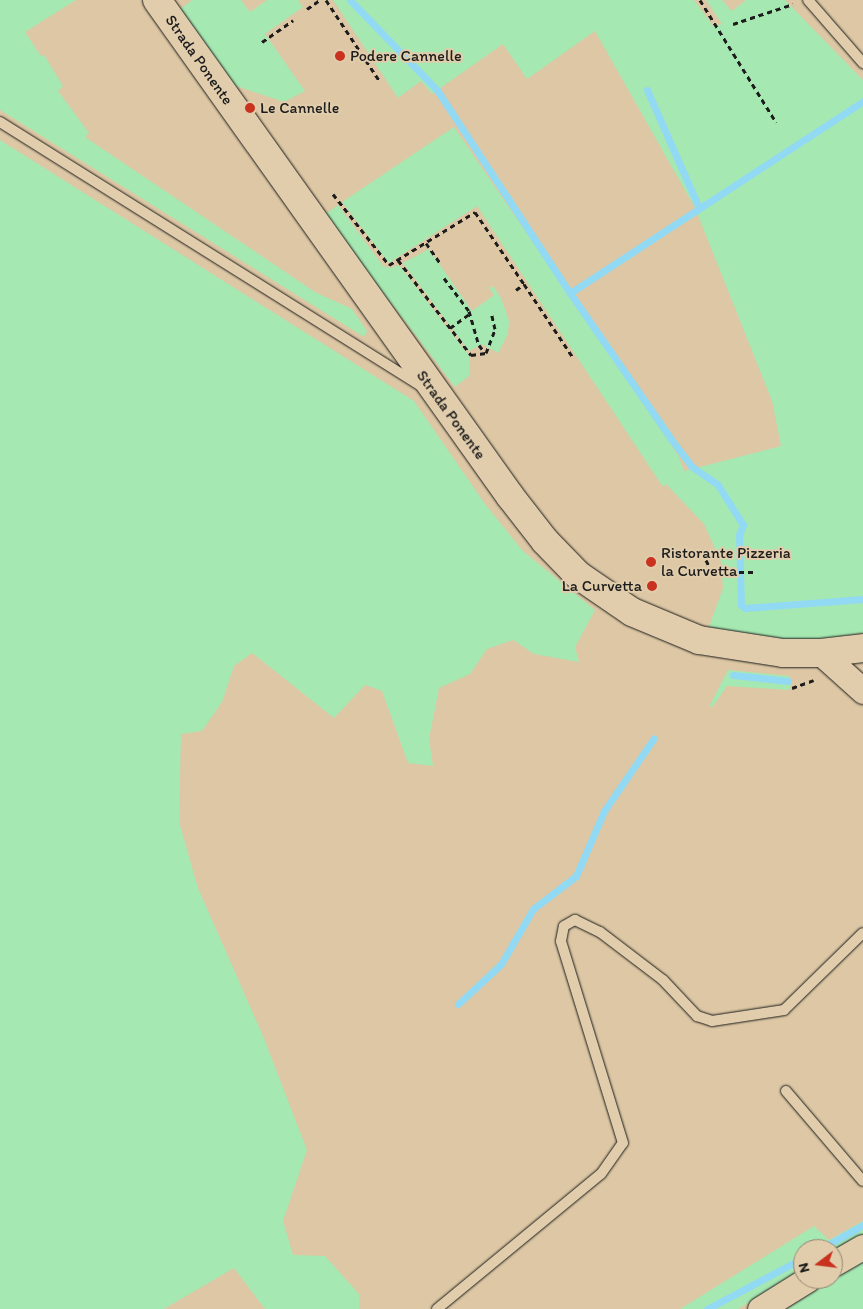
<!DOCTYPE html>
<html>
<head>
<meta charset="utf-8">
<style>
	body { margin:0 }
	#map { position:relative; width:863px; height:1309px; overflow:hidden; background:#ddc7a4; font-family:Itim,sans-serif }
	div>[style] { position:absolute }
	.green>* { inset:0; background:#a6e8b2 }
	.stream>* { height:7px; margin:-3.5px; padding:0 3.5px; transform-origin:3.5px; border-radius:3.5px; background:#92d9f4 }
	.path>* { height:3px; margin-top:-1.5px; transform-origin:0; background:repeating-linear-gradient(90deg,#1c1c1c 0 5px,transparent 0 9px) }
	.roads { filter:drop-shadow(0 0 1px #1c1c1c) drop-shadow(0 0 1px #1c1c1c) }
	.service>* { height:10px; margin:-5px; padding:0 5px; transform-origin:5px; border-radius:5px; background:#e1cdac }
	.tertiary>* { height:25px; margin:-12.5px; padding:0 12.5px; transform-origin:12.5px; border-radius:12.5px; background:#e1cdac }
	.primary>* { height:28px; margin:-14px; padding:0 14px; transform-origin:14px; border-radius:14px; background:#e1cdac }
	.dots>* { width:14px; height:14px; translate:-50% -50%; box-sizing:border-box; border:2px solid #e1cdac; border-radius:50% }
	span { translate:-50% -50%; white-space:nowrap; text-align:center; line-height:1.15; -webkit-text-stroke:4px #e1cdac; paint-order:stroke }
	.poi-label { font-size:16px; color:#1c1c1c }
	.left { translate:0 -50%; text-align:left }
	.right { translate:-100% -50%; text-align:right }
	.street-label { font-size:16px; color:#1c1c1c }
	.north { position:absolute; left:793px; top:1239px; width:50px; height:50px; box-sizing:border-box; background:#e1cdac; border:1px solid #928672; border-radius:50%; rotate:255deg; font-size:14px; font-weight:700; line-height:20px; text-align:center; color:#1c1c1c }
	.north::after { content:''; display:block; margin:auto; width:18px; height:22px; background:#c8321e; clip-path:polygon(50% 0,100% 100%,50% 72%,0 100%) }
</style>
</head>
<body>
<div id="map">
	<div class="green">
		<i style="clip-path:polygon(0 0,76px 0,25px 32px,41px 56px,44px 55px,63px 86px,58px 91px,89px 133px,85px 137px,315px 292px,352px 309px,367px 331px,364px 337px,0 110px)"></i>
		<i style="clip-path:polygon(192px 0,241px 0,250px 12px,267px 0,298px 0,303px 7px,265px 34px,305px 91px,284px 102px,230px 84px,178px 11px)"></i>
		<i style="clip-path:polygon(333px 0,694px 0,713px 26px,722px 24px,706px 0,722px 0,732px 11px,746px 0,785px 0,863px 80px,863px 633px,796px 644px,706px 635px,723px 588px,721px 562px,704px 524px,666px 484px,663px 487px,477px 206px,389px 263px,342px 202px,454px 127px,678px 455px,684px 471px,781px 446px,772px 401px,695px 208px,595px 31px,527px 79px,503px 44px,432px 94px,421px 81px,398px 98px)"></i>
		<i style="clip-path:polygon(0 140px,414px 401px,485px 504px,523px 551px,595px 610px,575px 647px,579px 662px,534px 654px,513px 640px,487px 649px,470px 674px,439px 688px,429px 739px,433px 766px,408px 763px,382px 691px,365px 685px,334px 718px,252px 653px,234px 666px,222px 702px,202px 731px,181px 734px,179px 822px,198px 888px,263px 1036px,307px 1150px,283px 1221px,293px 1255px,325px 1256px,359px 1294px,359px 1309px,265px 1309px,234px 1268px,164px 1309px,0 1309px)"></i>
		<i style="clip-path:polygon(338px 205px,383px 266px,391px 268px,399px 265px,470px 357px,469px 376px,455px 387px,324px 215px)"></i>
		<i style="clip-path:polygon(429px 249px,472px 311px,494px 295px,489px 288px,493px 286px,501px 298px,509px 321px,508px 334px,498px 353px,482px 344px,469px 351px,403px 263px)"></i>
		<i style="clip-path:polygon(728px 670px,789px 676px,791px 685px,789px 690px,727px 686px,713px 706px,709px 707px)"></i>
		<i style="clip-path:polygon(863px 1221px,863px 1236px,833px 1253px,833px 1249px,803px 1249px,803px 1271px,738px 1309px,680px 1309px,814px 1226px,829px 1240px)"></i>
		<i style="clip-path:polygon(863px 1262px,863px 1309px,787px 1309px,832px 1280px)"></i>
	</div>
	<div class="stream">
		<i style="left:350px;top:0;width:125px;rotate:46deg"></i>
		<i style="left:437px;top:90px;width:243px;rotate:56.8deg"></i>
		<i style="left:570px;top:293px;width:178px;rotate:55.3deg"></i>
		<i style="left:671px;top:439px;width:34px;rotate:53deg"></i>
		<i style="left:691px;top:466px;width:33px;rotate:35deg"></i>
		<i style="left:718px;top:485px;width:47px;rotate:58deg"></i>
		<i style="left:743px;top:525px;width:11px;rotate:112deg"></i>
		<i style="left:739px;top:535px;width:70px;rotate:88.4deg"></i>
		<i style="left:741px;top:605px;width:5px;rotate:37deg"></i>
		<i style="left:745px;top:608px;width:118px;rotate:-4.4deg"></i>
		<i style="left:647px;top:90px;width:129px;rotate:66.2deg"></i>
		<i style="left:570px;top:293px;width:350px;rotate:-33.2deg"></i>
		<i style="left:733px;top:675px;width:55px;rotate:6.2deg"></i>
		<i style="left:458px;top:1004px;width:59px;rotate:-42.9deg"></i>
		<i style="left:501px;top:964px;width:64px;rotate:-59.8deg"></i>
		<i style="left:533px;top:909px;width:54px;rotate:-37.5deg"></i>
		<i style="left:576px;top:876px;width:71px;rotate:-66.7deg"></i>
		<i style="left:604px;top:811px;width:88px;rotate:-55.6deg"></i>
		<i style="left:820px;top:1249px;width:49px;rotate:-29.2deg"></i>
		<i style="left:707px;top:1309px;width:109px;rotate:-28deg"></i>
	</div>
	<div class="path">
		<i style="left:326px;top:0;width:96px;rotate:56.5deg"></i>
		<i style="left:700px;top:0;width:144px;rotate:58.1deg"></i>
		<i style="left:307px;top:9px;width:16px;rotate:-35deg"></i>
		<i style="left:733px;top:24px;width:63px;rotate:-18.4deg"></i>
		<i style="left:262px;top:42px;width:38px;rotate:-35deg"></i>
		<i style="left:333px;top:194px;width:90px;rotate:51.7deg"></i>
		<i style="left:389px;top:265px;width:101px;rotate:-31.6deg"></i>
		<i style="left:475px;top:212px;width:87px;rotate:55.8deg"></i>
		<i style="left:426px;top:243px;width:24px;rotate:55deg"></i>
		<i style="left:398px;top:260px;width:120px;rotate:52.5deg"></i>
		<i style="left:471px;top:355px;width:15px;rotate:-8deg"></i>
		<i style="left:444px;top:278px;width:41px;rotate:52.9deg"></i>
		<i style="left:469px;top:311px;width:35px;rotate:74deg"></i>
		<i style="left:479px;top:345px;width:10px;rotate:53deg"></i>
		<i style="left:516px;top:290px;width:10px;rotate:-37deg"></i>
		<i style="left:524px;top:284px;width:87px;rotate:56.3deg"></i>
		<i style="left:450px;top:328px;width:24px;rotate:-36deg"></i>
		<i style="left:486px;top:353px;width:26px;rotate:-69deg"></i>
		<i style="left:495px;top:329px;width:17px;rotate:-103deg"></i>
		<i style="left:706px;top:560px;width:13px;rotate:63deg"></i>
		<i style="left:712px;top:572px;width:45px"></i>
		<i style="left:792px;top:688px;width:23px;rotate:-20deg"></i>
	</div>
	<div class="roads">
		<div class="service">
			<i style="left:808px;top:0;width:84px;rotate:48.9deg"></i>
			<i style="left:0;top:122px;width:498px;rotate:32.1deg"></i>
			<i style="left:786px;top:1091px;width:118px;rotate:49.5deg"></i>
			<i style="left:437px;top:1309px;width:212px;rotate:-39.5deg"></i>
			<i style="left:601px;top:1174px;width:38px;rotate:-55deg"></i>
			<i style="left:623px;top:1143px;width:211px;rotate:-107.1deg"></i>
			<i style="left:561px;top:941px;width:15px;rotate:-79deg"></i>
			<i style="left:564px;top:926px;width:13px;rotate:-29deg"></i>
			<i style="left:575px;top:920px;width:28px;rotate:26deg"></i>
			<i style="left:600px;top:932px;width:79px;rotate:37.3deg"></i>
			<i style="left:663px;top:980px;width:50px;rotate:46.6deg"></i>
			<i style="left:697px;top:1016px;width:16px;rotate:18deg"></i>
			<i style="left:712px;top:1021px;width:73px;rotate:-8.7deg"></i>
			<i style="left:784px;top:1010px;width:110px;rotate:-44.3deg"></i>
		</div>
		<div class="tertiary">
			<i style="left:821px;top:653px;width:57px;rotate:42.1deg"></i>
			<i style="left:833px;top:1264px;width:34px;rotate:-30deg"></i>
			<i style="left:760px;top:1309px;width:57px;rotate:-32deg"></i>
		</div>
		<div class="primary">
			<i style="left:157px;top:0;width:609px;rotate:54.56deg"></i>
			<i style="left:510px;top:496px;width:57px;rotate:52.1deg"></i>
			<i style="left:545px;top:541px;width:47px;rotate:45.9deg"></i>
			<i style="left:578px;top:575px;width:65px;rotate:34.4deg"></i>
			<i style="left:632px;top:612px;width:73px;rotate:22.7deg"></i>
			<i style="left:699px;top:640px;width:85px;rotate:8.8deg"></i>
			<i style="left:783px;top:653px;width:38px"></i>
			<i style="left:821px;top:653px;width:42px;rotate:-6.8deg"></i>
		</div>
	</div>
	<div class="dots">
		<i style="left:340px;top:56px;background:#c8321e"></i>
		<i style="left:250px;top:108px;background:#c8321e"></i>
		<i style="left:651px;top:562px;background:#c8321e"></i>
		<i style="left:652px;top:586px;background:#c8321e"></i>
	</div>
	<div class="poi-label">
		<span class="left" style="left:350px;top:56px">Podere Cannelle</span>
		<span class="left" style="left:260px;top:108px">Le Cannelle</span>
		<span class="left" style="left:661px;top:562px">Ristorante Pizzeria<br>la Curvetta</span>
		<span class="right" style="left:642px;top:586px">La Curvetta</span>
	</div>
	<div class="street-label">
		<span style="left:199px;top:60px;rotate:55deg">Strada Ponente</span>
		<span style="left:451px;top:415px;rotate:54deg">Strada Ponente</span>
	</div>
	<div class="north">N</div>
</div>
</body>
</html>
